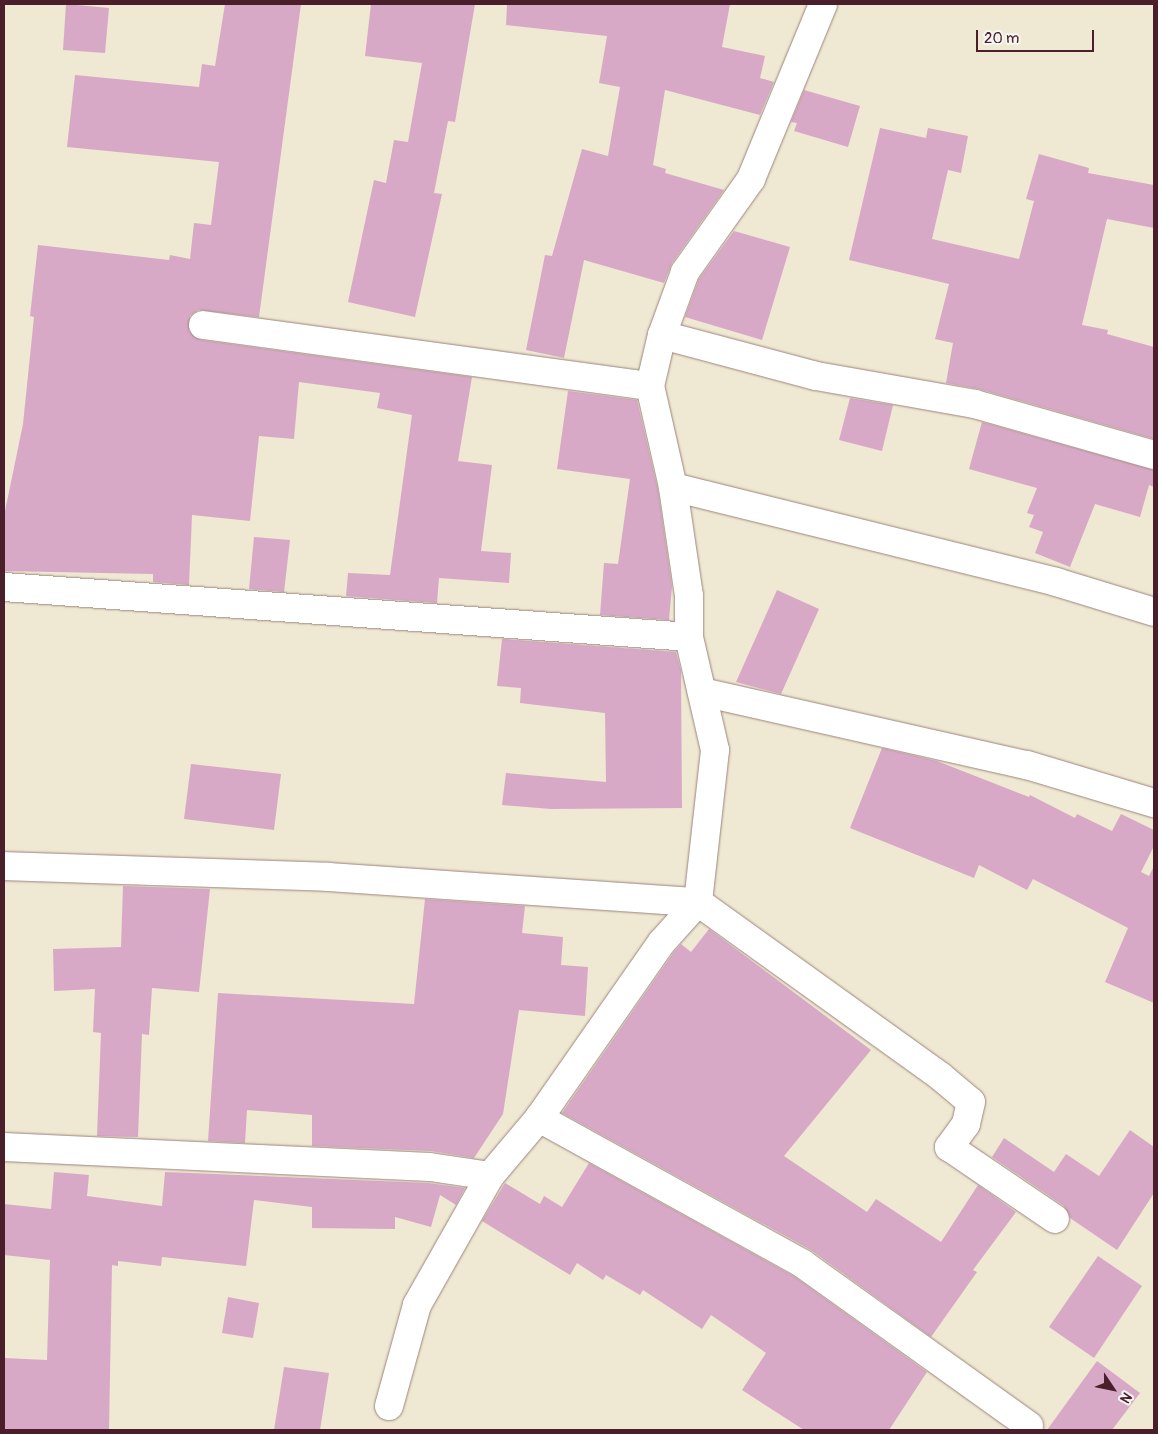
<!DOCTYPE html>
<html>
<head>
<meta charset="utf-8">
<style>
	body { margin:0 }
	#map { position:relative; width:1158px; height:1434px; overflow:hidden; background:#efe8d2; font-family:Pangolin,sans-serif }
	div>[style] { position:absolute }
	.building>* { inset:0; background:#d8a9c6 }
	.roads { filter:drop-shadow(0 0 1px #9c847e) drop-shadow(0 0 1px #9c847e) }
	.minor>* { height:28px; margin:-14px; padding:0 14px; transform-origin:14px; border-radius:14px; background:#fff }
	span { translate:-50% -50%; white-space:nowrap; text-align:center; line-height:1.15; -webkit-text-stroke:4px #f6f6f2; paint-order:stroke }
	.frame { position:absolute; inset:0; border:5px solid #4a1f2b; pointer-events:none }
	.north { position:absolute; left:1088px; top:1364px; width:50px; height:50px; -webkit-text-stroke:4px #f6f6f2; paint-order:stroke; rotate:124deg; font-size:14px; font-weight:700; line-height:20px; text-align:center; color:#4a1f2b }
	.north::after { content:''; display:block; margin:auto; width:18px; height:22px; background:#4a1f2b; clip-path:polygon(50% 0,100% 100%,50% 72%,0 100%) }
	.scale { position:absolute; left:976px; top:30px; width:118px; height:22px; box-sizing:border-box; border:2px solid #4a1f2b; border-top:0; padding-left:6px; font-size:15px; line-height:18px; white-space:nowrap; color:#4a1f2b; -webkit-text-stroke:4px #f6f6f2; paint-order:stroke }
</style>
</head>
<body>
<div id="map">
	<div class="building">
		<i style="clip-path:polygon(66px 4px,109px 8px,105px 53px,63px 50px)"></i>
		<i style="clip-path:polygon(225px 4px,301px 4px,259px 317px,198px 310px,190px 316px,189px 331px,201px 340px,472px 377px,458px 461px,492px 465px,481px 551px,511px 553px,509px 583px,439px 578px,437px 603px,346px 596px,348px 573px,390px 575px,412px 415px,377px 408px,380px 393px,299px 382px,294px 439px,259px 436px,250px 521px,192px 515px,189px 585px,153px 582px,153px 574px,4px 571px,4px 516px,23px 424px,34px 317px,30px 316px,38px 245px,169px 260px,170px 255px,190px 259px,194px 223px,211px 225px,219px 162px,67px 147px,75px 75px,199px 87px,202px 64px,215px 66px)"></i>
		<i style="clip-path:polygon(371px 4px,475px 4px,455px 122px,448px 121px,434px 193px,442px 194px,415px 317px,348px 302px,374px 180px,386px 183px,394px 140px,408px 142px,422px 63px,365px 56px)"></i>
		<i style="clip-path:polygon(507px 4px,730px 4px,722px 47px,765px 56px,760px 78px,774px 82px,760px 115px,665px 90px,653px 165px,666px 169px,665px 173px,724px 190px,672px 263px,664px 283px,584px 260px,564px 358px,526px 350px,545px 255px,552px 256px,582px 149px,608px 156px,620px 87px,599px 83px,607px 36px,506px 25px)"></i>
		<i style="clip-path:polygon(804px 90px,860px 106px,848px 147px,794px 131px,797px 123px,791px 122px)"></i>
		<i style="clip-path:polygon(880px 128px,926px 138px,928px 128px,968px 136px,961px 173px,948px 170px,932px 239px,1019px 259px,1034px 201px,1026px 199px,1039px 154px,1089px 168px,1088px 173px,1154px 185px,1154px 228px,1107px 219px,1082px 325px,1108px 330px,1107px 334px,1154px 347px,1154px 439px,979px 389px,946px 383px,953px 343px,935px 339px,949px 284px,849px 260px)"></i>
		<i style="clip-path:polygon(734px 231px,790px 247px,762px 340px,685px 317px,699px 279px)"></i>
		<i style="clip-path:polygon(568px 391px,637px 400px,658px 490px,672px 586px,669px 620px,600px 615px,604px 563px,618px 564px,630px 479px,557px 469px)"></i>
		<i style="clip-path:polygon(850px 398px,893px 405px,882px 451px,839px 440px)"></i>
		<i style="clip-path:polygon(982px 422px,1154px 470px,1154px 487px,1149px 485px,1140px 517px,1095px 504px,1070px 567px,1035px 553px,1043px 532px,1029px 527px,1034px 515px,1027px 513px,1037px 488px,969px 469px)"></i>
		<i style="clip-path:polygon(254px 537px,290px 540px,284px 592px,249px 589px)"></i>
		<i style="clip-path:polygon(777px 590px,819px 609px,781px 694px,736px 682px)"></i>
		<i style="clip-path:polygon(502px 639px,676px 652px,681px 671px,682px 808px,551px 809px,502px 805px,506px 773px,606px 782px,605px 713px,520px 703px,521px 688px,497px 686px)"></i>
		<i style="clip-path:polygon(882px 748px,937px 761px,1029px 797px,1030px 795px,1075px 818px,1077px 814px,1112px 831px,1121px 814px,1154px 830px,1154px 846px,1141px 872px,1149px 876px,1154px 866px,1154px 1003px,1105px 982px,1128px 928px,1033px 879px,1027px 890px,979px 865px,974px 878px,850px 828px)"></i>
		<i style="clip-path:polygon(191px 764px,281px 774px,274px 830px,184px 819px)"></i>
		<i style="clip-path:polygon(123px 886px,210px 889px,199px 992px,152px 988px,149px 1035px,142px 1034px,138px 1137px,97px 1136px,101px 1033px,93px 1032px,95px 989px,54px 991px,53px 949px,121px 947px)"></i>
		<i style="clip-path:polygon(425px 899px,525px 906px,522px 933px,563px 937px,561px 965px,588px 967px,585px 1016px,519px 1010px,503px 1114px,474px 1158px,431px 1151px,312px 1146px,312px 1115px,247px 1110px,245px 1143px,208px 1141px,218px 993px,414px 1004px)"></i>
		<i style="clip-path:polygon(709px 929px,871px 1050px,784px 1156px,867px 1212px,876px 1199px,941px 1242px,978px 1185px,1016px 1212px,973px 1270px,977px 1272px,931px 1337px,811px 1250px,562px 1113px,674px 952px,681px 944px,691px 952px)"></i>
		<i style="clip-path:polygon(1130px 1130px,1154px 1147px,1154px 1193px,1117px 1250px,1070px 1218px,1064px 1206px,992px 1157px,1004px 1138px,1054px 1172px,1066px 1154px,1099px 1176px)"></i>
		<i style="clip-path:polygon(589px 1163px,795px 1277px,927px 1372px,889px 1430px,804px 1430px,742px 1390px,766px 1353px,711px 1315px,702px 1329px,643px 1290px,640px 1295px,606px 1275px,603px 1280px,577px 1263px,570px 1275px,482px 1221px,505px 1183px,540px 1204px,544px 1196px,562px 1207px)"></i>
		<i style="clip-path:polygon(54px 1172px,89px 1175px,87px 1196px,162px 1206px,165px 1172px,428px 1183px,465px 1188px,456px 1205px,440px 1195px,431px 1227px,395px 1217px,395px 1229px,312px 1228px,312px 1207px,254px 1200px,246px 1266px,162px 1257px,161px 1266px,118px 1261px,118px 1266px,112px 1265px,109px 1430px,4px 1430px,4px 1358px,47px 1360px,50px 1260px,4px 1255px,4px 1204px,51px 1209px)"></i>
		<i style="clip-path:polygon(1098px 1256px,1142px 1286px,1094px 1358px,1049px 1327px)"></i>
		<i style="clip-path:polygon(228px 1297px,259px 1303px,253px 1338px,222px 1333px)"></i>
		<i style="clip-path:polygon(1097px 1361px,1140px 1393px,1112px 1430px,1047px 1430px)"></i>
		<i style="clip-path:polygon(284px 1367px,329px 1373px,320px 1430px,274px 1430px)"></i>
	</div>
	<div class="roads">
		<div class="minor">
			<i style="left:203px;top:325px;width:451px;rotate:7.8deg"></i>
			<i style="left:662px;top:335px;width:159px;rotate:14.9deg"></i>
			<i style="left:816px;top:376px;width:161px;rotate:10deg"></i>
			<i style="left:975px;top:404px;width:186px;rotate:15.9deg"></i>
			<i style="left:673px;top:487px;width:395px;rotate:13.9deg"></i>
			<i style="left:1056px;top:582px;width:102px;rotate:17deg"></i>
			<i style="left:4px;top:587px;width:687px;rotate:4.17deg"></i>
			<i style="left:702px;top:692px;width:333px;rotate:12.7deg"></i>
			<i style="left:1027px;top:765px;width:133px;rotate:16.7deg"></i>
			<i style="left:4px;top:866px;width:324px;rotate:1.9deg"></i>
			<i style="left:328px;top:877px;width:371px;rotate:3.9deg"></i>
			<i style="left:698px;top:902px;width:298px;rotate:35.7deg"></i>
			<i style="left:940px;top:1076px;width:40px;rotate:40deg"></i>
			<i style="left:971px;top:1102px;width:23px;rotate:103deg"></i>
			<i style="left:966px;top:1124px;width:29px;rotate:126deg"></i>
			<i style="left:949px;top:1147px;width:128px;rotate:34.2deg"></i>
			<i style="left:539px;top:1118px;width:302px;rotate:28.9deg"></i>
			<i style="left:803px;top:1264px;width:278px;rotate:35.6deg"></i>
			<i style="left:4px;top:1147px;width:426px;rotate:2.7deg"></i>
			<i style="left:430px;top:1167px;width:61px;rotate:8.5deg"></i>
			<i style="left:389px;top:1406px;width:105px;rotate:-74.5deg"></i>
			<i style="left:417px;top:1305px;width:148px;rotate:-60.5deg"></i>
			<i style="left:490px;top:1176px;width:76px;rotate:-49.8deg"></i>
			<i style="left:539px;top:1118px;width:215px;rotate:-55.1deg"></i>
			<i style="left:662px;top:942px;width:54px;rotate:-48deg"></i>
			<i style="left:698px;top:902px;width:153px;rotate:-83.6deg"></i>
			<i style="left:715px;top:750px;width:116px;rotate:-103deg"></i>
			<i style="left:689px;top:637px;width:41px;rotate:-90deg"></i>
			<i style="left:689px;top:596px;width:110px;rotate:-98.4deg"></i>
			<i style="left:673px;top:487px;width:104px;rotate:-102.8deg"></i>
			<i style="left:650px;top:386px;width:52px;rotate:-76.8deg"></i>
			<i style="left:662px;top:335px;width:67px;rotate:-69.9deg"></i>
			<i style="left:685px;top:272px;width:114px;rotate:-54.6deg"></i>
			<i style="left:751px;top:179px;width:189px;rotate:-67.6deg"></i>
		</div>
	</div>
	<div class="frame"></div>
	<div class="north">N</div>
	<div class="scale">20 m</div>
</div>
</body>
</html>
